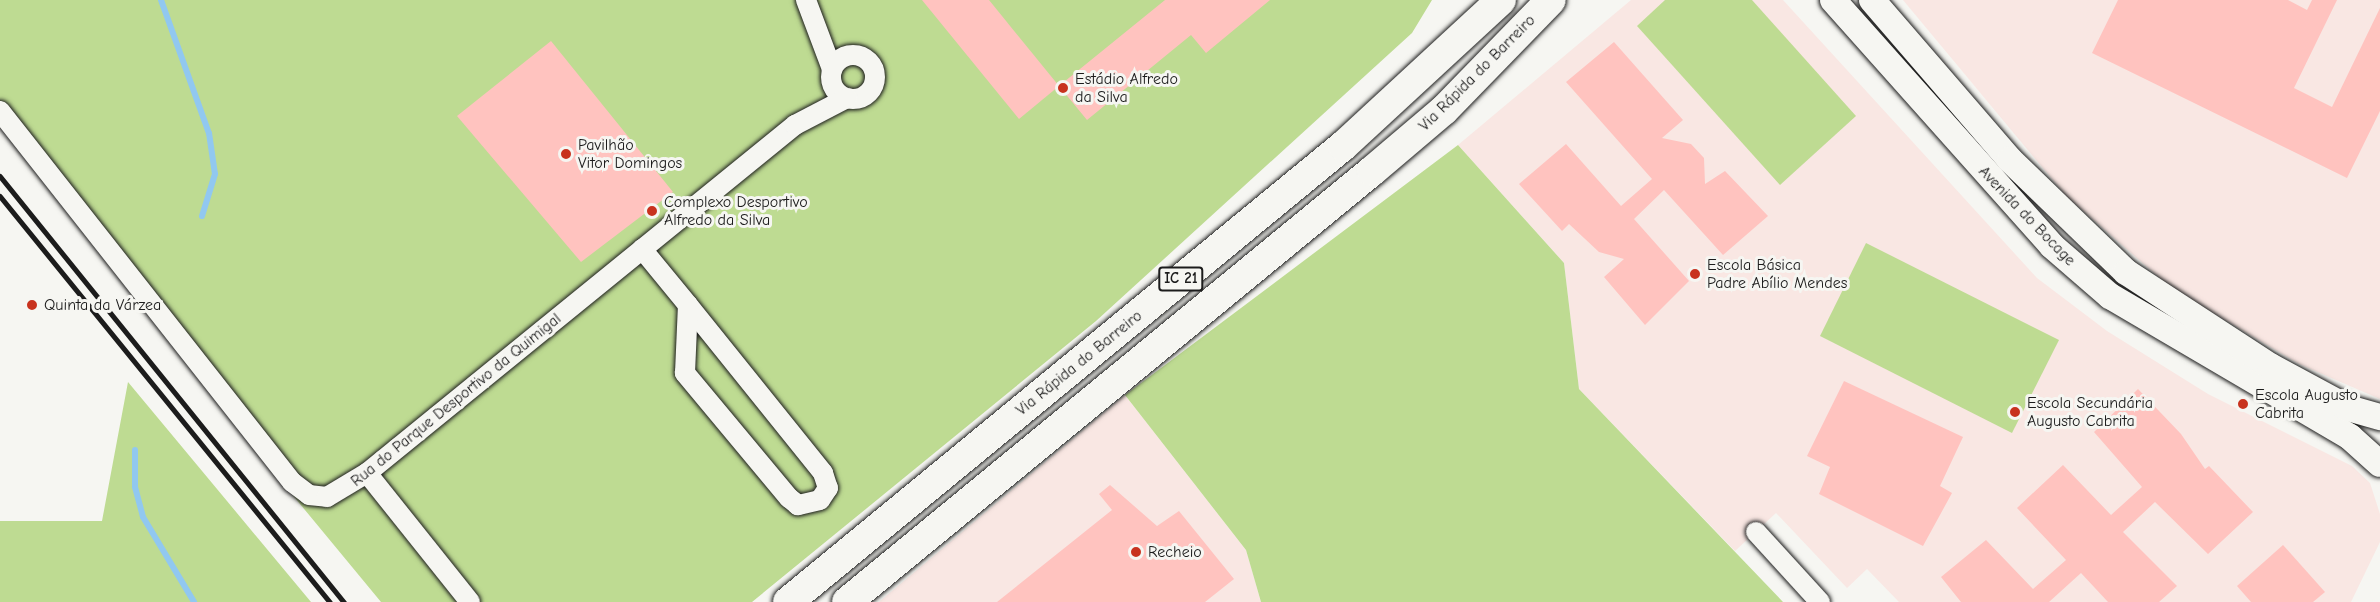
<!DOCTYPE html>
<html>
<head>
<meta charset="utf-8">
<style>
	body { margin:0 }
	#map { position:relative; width:2380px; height:602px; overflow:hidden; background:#f6f6f2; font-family:"Comic Neue",sans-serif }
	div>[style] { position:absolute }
	.built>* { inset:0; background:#f9e7e3 }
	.green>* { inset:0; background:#bedb92 }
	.stream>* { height:6px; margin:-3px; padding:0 3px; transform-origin:3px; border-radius:3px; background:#91c8f0 }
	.building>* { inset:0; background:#ffc3bf }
	.roads { filter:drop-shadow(0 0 2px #1c1c1c) drop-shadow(0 0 2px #1c1c1c) }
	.minor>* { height:20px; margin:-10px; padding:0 10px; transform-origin:10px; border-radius:10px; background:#f6f6f2 }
	.minor>.ring { margin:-10px; padding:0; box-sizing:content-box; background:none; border:20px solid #f6f6f2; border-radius:50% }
	.major>* { height:26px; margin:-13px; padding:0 13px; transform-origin:13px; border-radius:13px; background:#f6f6f2 }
	.highway>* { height:30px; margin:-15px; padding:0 15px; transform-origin:15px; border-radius:15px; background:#f6f6f2 }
	.rail>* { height:4.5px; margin:-2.25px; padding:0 2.25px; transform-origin:2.25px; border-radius:2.25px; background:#1c1c1c }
	.dots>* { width:16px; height:16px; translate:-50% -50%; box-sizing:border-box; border:3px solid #f6f6f2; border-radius:50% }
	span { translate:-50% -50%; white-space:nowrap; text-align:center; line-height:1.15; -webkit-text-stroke:6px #f6f6f2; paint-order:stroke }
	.shield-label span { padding:2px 4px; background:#f6f6f2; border:2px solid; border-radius:4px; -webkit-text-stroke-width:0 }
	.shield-label { font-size:15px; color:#1c1c1c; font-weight:700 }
	.street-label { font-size:16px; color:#1c1c1c }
	.poi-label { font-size:16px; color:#1c1c1c }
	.left { translate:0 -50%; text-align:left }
</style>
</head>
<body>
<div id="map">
	<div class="built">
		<i style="clip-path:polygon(1631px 0,1783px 0,2037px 278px,2107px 331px,2208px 394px,2352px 466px,2370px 483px,2380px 514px,2380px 542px,2351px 602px,1899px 602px,1867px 569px,1847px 588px,1776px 513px,1735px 551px,1579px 389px,1564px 263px,1458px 145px)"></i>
		<i style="clip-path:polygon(1903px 0,2380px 0,2380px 399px,2299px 364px,2171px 288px,2066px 196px)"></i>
		<i style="clip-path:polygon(1125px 395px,1246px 550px,1261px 602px,879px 602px)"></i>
	</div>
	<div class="green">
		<i style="clip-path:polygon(0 0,1432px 0,1412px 33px,1096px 321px,752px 602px,381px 602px,281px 481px,295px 470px,0 101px)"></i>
		<i style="clip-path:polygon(1665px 0,1752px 0,1856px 116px,1780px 185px,1637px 26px)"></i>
		<i style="clip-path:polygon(1458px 145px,1564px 263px,1579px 389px,1783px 602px,1261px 602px,1246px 550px,1125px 395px)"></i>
		<i style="clip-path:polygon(1866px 243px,2059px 340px,2012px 433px,1820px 336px)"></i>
		<i style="clip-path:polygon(128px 382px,311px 602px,0 602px,0 521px,102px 521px)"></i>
	</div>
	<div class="stream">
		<i style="left:161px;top:0;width:141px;rotate:70.2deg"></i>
		<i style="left:209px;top:133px;width:41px;rotate:81.7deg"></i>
		<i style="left:215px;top:174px;width:44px;rotate:107.2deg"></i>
		<i style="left:135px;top:450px;width:37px;rotate:90deg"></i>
		<i style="left:135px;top:487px;width:31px;rotate:75deg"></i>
		<i style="left:143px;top:517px;width:99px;rotate:59deg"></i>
	</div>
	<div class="building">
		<i style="clip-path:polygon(922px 0,989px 0,1059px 86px,1019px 119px)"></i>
		<i style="clip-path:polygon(1165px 0,1270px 0,1206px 53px,1191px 35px,1087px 120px,1059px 86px)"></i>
		<i style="clip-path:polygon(2118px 0,2288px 0,2307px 10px,2312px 0,2337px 0,2294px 88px,2332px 107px,2380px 8px,2380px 111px,2347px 178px,2092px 53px)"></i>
		<i style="clip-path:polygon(551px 41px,673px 192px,581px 262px,457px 116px)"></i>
		<i style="clip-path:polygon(1614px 42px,1683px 120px,1662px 138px,1691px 144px,1704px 158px,1705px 184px,1725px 171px,1768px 216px,1723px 255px,1664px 190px,1634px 219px,1689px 281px,1645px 325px,1604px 277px,1624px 259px,1599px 252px,1569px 224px,1562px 231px,1519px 184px,1566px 144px,1621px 206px,1652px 179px,1566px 82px)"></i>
		<i style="clip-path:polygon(1844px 381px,1963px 437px,1940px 486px,1952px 493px,1923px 546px,1819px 494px,1830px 467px,1807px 456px)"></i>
		<i style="clip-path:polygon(2138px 389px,2181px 434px,2205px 469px,2209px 466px,2253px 512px,2208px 554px,2155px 502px,2123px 532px,2177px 586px,2159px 602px,2108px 602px,2081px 573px,2049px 602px,1961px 602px,1941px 577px,1986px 540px,2033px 589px,2066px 560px,2017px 508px,2063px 465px,2111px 515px,2142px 487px,2094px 432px)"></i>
		<i style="clip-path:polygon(1110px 485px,1157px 526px,1179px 511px,1234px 579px,1205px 602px,997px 602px,1112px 510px,1099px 494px)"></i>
		<i style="clip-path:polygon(2283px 545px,2325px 592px,2313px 602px,2251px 602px,2237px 586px)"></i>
	</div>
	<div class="roads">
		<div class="minor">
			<i style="left:806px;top:0;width:74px;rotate:69.4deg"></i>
			<i class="ring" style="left:831px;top:55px;width:24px;height:24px"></i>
			<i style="left:0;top:111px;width:472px;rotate:51.8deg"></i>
			<i style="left:292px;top:482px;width:21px;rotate:37deg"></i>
			<i style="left:309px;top:495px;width:18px;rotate:6deg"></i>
			<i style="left:327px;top:497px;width:47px;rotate:-31deg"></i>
			<i style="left:367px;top:473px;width:552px;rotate:-39.11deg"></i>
			<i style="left:795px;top:125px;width:59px;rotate:-27.4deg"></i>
			<i style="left:642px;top:249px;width:72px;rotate:50.6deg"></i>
			<i style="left:688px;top:305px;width:216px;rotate:51.2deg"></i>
			<i style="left:823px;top:473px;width:16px;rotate:72deg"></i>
			<i style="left:828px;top:488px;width:14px;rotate:124deg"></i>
			<i style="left:820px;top:500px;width:23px;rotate:167deg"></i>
			<i style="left:798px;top:505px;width:11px;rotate:-142deg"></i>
			<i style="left:789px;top:498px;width:163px;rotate:-129.8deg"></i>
			<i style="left:685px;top:373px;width:68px;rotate:-87.5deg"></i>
			<i style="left:367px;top:473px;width:165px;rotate:51.4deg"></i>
			<i style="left:1756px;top:532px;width:95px;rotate:47.6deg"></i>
		</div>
		<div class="major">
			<i style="left:1833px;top:0;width:329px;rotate:48.3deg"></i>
			<i style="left:2052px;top:246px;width:77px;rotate:40.8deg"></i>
			<i style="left:2110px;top:296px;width:278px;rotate:30.4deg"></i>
			<i style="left:2350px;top:437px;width:40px;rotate:42deg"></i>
			<i style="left:1872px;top:0;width:211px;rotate:49.2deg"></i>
			<i style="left:2010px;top:160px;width:161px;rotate:44deg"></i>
			<i style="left:2126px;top:272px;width:172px;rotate:33.1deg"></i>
			<i style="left:2270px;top:366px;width:89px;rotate:28.3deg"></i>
			<i style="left:2348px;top:408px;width:33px;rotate:16deg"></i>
		</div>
		<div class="highway">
			<i style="left:788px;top:602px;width:718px;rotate:-39.41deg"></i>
			<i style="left:1343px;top:146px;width:215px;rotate:-42.7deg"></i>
			<i style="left:847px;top:602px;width:679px;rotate:-39.38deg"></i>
			<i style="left:1372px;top:171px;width:94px;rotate:-40.3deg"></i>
			<i style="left:1444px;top:110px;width:153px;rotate:-45.8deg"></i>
		</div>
	</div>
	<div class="rail">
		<i style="left:0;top:176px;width:548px;rotate:51.08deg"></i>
		<i style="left:0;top:196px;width:523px;rotate:50.9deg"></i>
	</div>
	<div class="dots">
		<i style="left:1063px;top:88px;background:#c8321e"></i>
		<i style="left:566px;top:154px;background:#c8321e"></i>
		<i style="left:652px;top:211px;background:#c8321e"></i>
		<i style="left:1695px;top:274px;background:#c8321e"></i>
		<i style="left:32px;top:305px;background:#c8321e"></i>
		<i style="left:2243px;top:404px;background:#c8321e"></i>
		<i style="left:2015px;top:412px;background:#c8321e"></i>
		<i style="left:1136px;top:552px;background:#c8321e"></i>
	</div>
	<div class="shield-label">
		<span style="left:1181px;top:279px">IC 21</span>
	</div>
	<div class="street-label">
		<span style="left:1477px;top:73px;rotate:-45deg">Via Rápida do Barreiro</span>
		<span style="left:2027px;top:216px;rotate:46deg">Avenida do Bocage</span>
		<span style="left:1079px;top:363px;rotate:-39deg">Via Rápida do Barreiro</span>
		<span style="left:456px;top:400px;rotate:-39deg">Rua do Parque Desportivo da Quimigal</span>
	</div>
	<div class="poi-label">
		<span class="left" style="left:1075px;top:88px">Estádio Alfredo<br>da Silva</span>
		<span class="left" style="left:578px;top:154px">Pavilhão<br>Vitor Domingos</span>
		<span class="left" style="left:664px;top:211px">Complexo Desportivo<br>Alfredo da Silva</span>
		<span class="left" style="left:1707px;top:274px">Escola Básica<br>Padre Abílio Mendes</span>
		<span class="left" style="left:44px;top:305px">Quinta da Várzea</span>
		<span class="left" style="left:2255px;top:404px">Escola Augusto<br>Cabrita</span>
		<span class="left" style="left:2027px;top:412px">Escola Secundária<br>Augusto Cabrita</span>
		<span class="left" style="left:1148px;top:552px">Recheio</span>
	</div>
</div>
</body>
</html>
